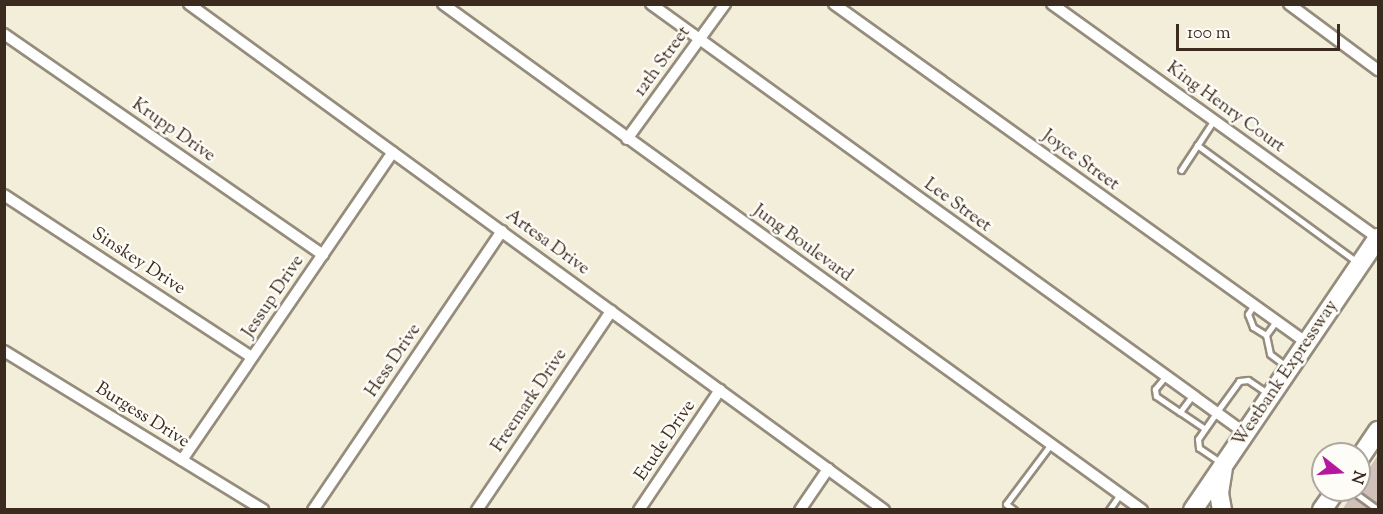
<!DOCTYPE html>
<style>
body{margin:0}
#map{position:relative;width:1383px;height:514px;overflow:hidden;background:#f2eed9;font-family:"Sorts Mill Goudy",serif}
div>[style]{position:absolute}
.industrial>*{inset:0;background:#cfc1ba}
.roads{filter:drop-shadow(2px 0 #968c7c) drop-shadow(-2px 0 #968c7c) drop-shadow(0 2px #968c7c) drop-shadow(0 -2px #968c7c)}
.service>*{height:5px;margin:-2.5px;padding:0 2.5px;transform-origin:2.5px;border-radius:2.5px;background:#fff}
.minor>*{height:10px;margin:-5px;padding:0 5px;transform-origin:5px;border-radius:5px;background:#fff}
.trunk>*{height:18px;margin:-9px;padding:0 9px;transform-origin:9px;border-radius:9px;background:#fff}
span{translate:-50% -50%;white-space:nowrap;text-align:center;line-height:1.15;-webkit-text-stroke:5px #fdfcf7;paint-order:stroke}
.street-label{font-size:18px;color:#3b2a1e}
.frame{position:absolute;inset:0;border:6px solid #3b2a1e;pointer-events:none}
.north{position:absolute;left:1311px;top:442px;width:60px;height:60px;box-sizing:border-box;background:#fdfcf7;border:2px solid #afa8a0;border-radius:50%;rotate:107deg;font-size:16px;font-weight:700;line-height:24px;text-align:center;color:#3b2a1e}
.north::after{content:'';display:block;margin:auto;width:21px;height:27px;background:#b5179e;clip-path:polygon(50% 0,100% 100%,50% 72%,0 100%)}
.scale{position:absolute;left:1176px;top:24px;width:164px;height:27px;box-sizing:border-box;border:3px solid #3b2a1e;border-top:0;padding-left:8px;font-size:18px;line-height:21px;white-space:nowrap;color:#3b2a1e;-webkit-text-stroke:4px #fdfcf7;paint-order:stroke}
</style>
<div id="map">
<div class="industrial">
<div style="clip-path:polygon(1378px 455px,1378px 509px,1342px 510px,1355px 490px,1359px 490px,1359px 484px)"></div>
</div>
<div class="roads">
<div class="service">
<div style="left:1197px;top:145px;width:200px;rotate:36.2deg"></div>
<div style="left:1181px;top:170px;width:60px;rotate:-56.6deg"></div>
<div style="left:1254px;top:305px;width:11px;rotate:124deg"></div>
<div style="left:1248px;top:314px;width:14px;rotate:69deg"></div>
<div style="left:1253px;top:327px;width:15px;rotate:32deg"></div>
<div style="left:1266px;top:335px;width:19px;rotate:78deg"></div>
<div style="left:1270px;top:354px;width:20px;rotate:37deg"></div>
<div style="left:1266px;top:335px;width:17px;rotate:-54deg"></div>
<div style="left:1165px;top:377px;width:16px;rotate:130deg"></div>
<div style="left:1155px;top:389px;width:7px;rotate:82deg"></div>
<div style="left:1156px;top:396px;width:29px;rotate:34deg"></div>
<div style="left:1192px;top:396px;width:20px;rotate:127deg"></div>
<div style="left:1180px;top:412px;width:30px;rotate:34deg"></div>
<div style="left:1220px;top:462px;width:25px;rotate:-146deg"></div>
<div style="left:1199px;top:448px;width:9px;rotate:-96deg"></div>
<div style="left:1198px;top:439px;width:32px;rotate:-55deg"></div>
<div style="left:1216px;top:413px;width:39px;rotate:-54deg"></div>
<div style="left:1239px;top:381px;width:9px;rotate:-6deg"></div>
<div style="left:1248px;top:380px;width:25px;rotate:34deg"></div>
<div style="left:1351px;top:490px;width:31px;rotate:36deg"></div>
<div style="left:1014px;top:510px;width:10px;rotate:-143deg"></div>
<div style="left:1006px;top:504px;width:75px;rotate:-53.1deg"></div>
<div style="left:1109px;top:510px;width:19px;rotate:-55deg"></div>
</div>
<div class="minor">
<div style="left:189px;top:4px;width:860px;rotate:36.06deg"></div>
<div style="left:443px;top:4px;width:863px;rotate:35.9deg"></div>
<div style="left:651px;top:4px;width:733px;rotate:35.84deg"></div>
<div style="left:834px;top:4px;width:582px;rotate:35.63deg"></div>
<div style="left:1052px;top:4px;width:401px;rotate:35.7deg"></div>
<div style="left:1289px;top:4px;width:111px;rotate:36.6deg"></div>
<div style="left:4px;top:34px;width:388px;rotate:34.7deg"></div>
<div style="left:627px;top:139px;width:167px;rotate:-54deg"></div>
<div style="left:4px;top:195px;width:296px;rotate:33.2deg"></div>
<div style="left:4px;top:351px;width:304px;rotate:31.5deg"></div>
<div style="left:182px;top:460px;width:373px;rotate:-55.6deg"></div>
<div style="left:313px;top:510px;width:337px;rotate:-55.9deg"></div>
<div style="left:477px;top:510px;width:240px;rotate:-56deg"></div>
<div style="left:639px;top:510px;width:145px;rotate:-56deg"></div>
<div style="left:800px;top:510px;width:50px;rotate:-55.7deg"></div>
</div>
<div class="trunk">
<div style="left:1359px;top:459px;width:34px;rotate:-56deg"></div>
<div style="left:1193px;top:510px;width:329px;rotate:-55.8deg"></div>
<div style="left:1222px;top:510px;width:17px;rotate:-100deg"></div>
<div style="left:1219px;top:493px;width:24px;rotate:-81deg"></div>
<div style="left:1322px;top:510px;width:24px;rotate:-55deg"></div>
</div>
</div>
<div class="street-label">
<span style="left:663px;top:62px;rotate:-54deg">12th Street</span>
<span style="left:1225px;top:108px;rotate:36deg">King Henry Court</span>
<span style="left:173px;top:131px;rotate:35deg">Krupp Drive</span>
<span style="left:1080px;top:161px;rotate:36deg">Joyce Street</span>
<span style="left:957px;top:206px;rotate:36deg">Lee Street</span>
<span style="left:547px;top:243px;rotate:36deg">Artesa Drive</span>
<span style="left:802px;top:244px;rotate:36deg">Jung Boulevard</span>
<span style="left:138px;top:262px;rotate:33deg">Sinskey Drive</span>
<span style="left:274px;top:297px;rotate:-56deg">Jessup Drive</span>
<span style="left:394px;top:361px;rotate:-56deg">Hess Drive</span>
<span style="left:1286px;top:374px;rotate:-56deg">Westbank Expressway</span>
<span style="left:530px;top:401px;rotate:-56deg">Freemark Drive</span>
<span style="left:142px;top:416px;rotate:32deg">Burgess Drive</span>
<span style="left:666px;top:441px;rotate:-56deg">Etude Drive</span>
</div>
<div class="frame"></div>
<div class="north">N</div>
<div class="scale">100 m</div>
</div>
